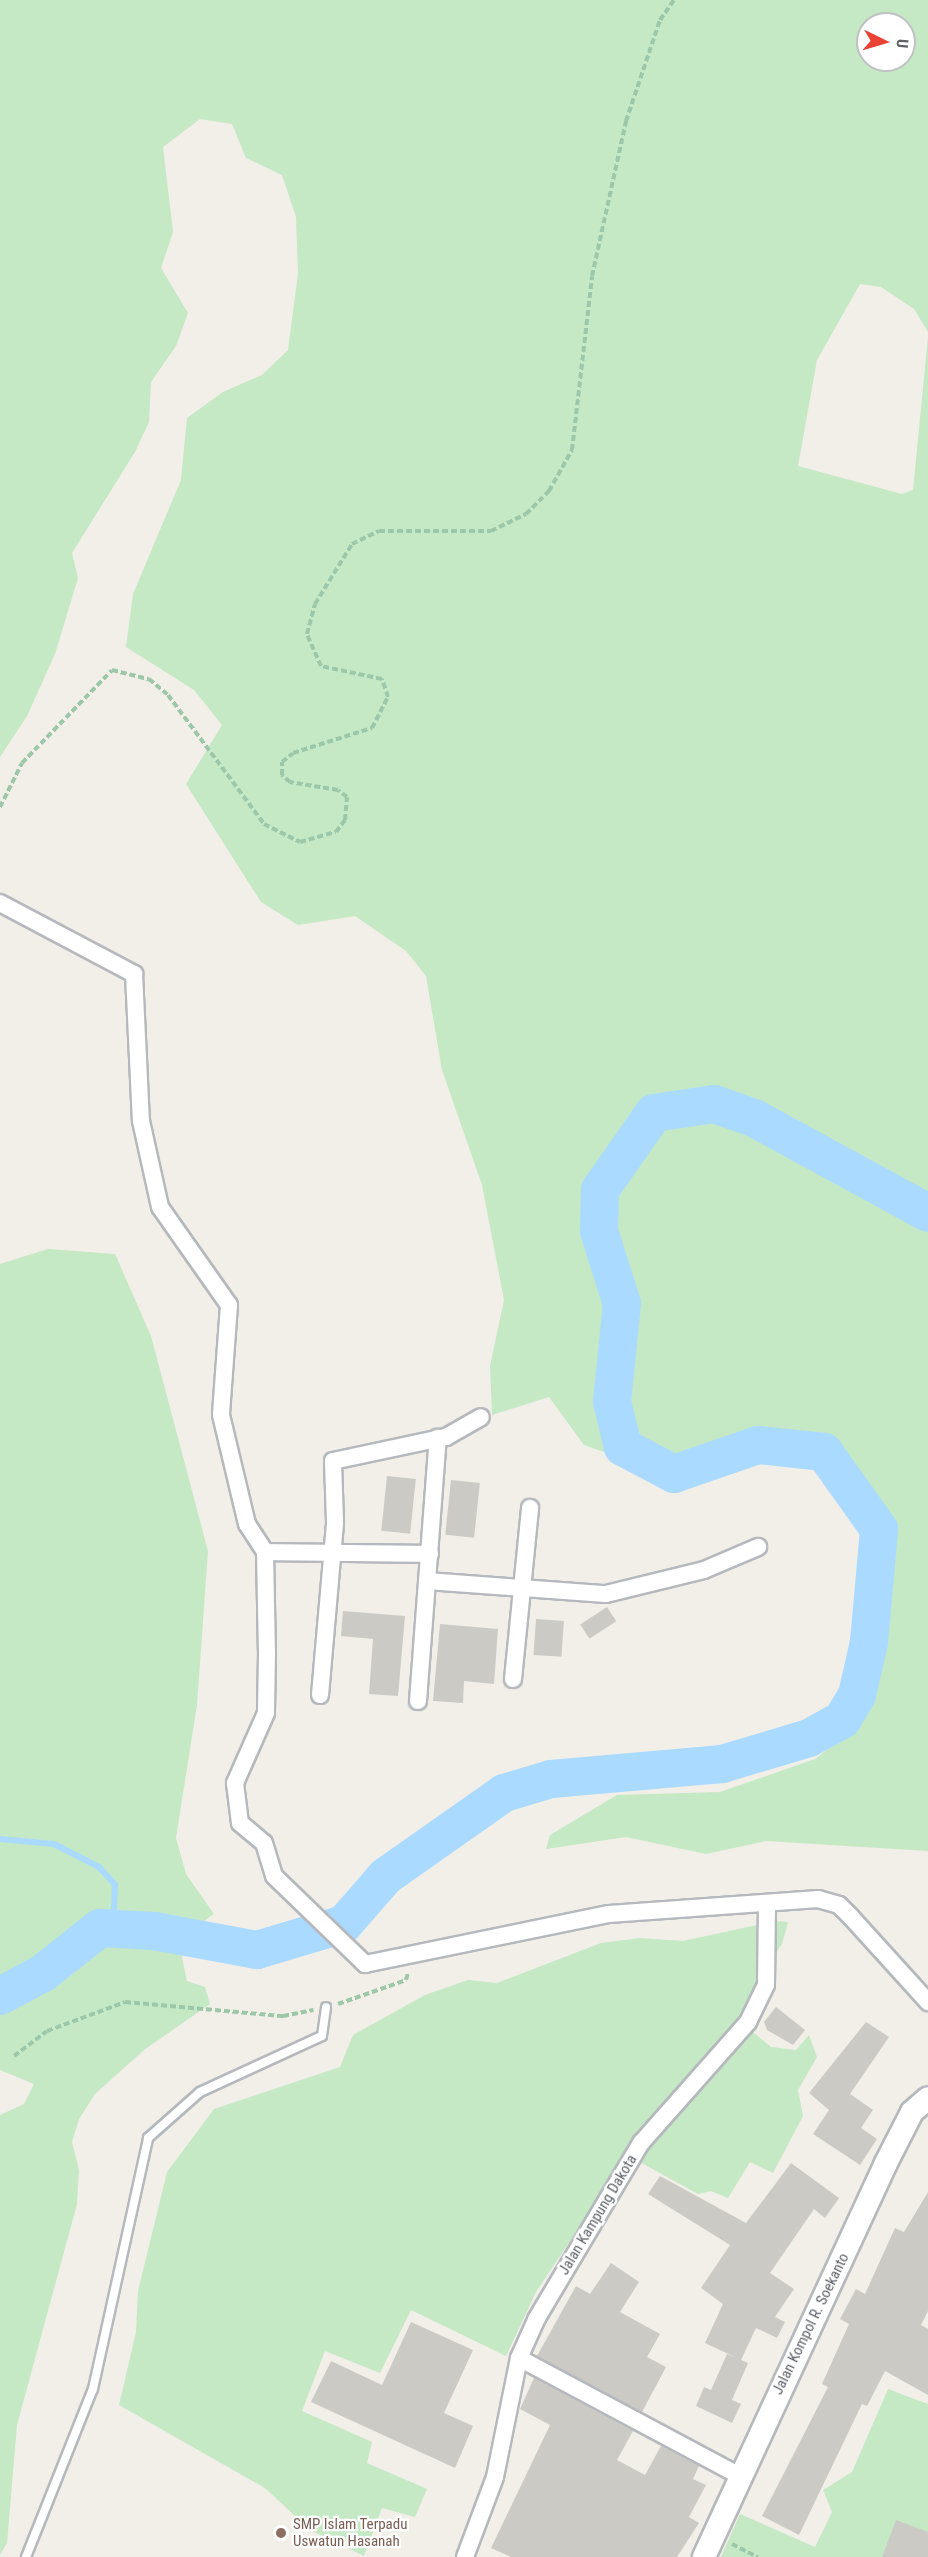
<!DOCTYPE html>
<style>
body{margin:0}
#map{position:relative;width:928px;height:2557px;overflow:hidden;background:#f1efe8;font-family:"Roboto Condensed",sans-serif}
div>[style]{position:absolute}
.green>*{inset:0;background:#c5e8c5}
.stream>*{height:6px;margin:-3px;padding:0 3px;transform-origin:3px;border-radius:3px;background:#aadaff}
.river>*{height:38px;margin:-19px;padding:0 19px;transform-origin:19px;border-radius:19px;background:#aadaff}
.building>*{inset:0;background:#cccac5;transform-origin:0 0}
.path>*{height:4px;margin-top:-2px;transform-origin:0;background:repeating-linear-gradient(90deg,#9cc7a9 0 6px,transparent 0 9px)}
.roads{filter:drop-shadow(2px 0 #b5b8bc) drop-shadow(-2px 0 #b5b8bc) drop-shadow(0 2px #b5b8bc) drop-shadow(0 -2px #b5b8bc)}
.lane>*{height:8px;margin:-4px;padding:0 4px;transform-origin:4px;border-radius:4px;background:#fff}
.street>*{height:16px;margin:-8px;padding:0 8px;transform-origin:8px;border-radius:8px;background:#fff}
.secondary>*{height:22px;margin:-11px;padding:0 11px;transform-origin:11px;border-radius:11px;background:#fff}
.dots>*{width:16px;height:16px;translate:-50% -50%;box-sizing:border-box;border:3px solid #fff;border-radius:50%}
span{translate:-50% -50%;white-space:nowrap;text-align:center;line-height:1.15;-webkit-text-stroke:4.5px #fff;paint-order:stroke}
.street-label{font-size:15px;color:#5f6368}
.education-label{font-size:15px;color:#785e54}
.left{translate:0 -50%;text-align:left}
.north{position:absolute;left:856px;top:12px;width:60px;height:60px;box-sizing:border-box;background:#fff;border:2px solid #bfc1c3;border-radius:50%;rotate:95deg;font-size:16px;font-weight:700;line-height:24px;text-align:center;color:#5f6368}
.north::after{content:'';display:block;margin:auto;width:21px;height:27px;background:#ea4335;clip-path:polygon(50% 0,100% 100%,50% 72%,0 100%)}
</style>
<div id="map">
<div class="green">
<div style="clip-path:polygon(evenodd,0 0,928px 0,928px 332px,914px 309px,881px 287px,860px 284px,817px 360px,798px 466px,902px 494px,913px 490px,928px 337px,928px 1851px,766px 1841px,706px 1854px,626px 1837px,546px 1849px,550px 1835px,617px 1795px,720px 1792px,815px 1759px,860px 1724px,889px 1628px,892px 1545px,874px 1494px,839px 1448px,793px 1434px,748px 1436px,670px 1460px,637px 1442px,604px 1452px,584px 1445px,549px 1397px,492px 1415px,490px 1366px,504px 1300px,482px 1185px,442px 1070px,426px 976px,406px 951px,355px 916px,298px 925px,261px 902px,186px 784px,222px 725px,194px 690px,126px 647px,133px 594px,181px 480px,187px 418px,223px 392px,262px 375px,288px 350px,298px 274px,296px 217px,282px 175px,246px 158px,232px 124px,200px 119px,163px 147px,173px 232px,161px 268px,188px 313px,176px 346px,151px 382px,149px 422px,135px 452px,72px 553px,78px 578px,55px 654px,27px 716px,0 757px,0 0,868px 24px,904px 24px,904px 60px,868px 60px,868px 24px)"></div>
<div style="clip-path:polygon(48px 1249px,115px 1254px,151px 1336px,208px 1551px,197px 1705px,176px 1838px,186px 1874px,214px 1914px,197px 1926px,174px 1920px,187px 1981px,205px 1987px,210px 2004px,144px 2050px,95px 2094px,79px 2119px,72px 2142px,79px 2170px,77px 2204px,17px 2425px,7px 2543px,0 2555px,0 2115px,24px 2104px,34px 2084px,0 2070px,0 1264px)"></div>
<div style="clip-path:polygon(775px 1921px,788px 1922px,782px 1944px,760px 1977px,749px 2012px,753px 2032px,771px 2047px,796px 2050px,809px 2035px,817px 2057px,798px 2090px,803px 2116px,773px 2173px,750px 2162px,728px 2198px,711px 2191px,698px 2194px,627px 2155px,536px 2292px,506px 2356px,411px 2310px,380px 2373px,325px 2351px,302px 2411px,372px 2442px,367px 2463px,427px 2489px,415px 2517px,382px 2508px,364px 2556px,310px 2530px,265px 2488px,119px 2405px,136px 2332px,138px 2291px,167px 2172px,214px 2109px,340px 2067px,353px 2035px,425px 1995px,468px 1980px,497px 1983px,601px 1943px,640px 1938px,683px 1941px)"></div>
<div style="clip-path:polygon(888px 2389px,928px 2404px,928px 2557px,721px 2557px,740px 2514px,815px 2547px,832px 2512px,823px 2490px,852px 2472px)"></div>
</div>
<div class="stream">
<div style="left:0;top:1839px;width:54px;rotate:5.3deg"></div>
<div style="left:54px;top:1844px;width:51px;rotate:27.1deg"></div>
<div style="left:99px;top:1867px;width:24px;rotate:48deg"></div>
<div style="left:115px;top:1885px;width:44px;rotate:92.6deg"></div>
</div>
<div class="river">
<div style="left:0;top:1996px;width:49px;rotate:-28.1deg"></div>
<div style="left:43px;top:1973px;width:73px;rotate:-38.3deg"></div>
<div style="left:100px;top:1928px;width:54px;rotate:3.2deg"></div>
<div style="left:154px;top:1931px;width:105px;rotate:10.5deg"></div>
<div style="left:257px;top:1950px;width:91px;rotate:-16.6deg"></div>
<div style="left:344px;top:1924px;width:64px;rotate:-48.8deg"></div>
<div style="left:386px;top:1876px;width:144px;rotate:-35.1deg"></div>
<div style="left:504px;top:1793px;width:49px;rotate:-16.6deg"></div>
<div style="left:551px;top:1779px;width:172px;rotate:-5deg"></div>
<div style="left:722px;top:1764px;width:91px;rotate:-16.6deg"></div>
<div style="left:809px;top:1738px;width:38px;rotate:-29deg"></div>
<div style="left:842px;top:1720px;width:29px;rotate:-59deg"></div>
<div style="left:857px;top:1695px;width:54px;rotate:-77.2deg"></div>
<div style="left:869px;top:1642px;width:113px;rotate:-84.9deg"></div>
<div style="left:879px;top:1529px;width:95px;rotate:-125.5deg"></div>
<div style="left:824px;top:1452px;width:66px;rotate:-173.9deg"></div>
<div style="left:758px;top:1445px;width:89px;rotate:161deg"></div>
<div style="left:674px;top:1474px;width:58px;rotate:-152.1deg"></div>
<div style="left:623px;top:1447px;width:46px;rotate:-103.7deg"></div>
<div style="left:612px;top:1402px;width:99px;rotate:-84.2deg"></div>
<div style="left:622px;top:1304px;width:77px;rotate:-107.5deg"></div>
<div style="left:599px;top:1231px;width:41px;rotate:-88.6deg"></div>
<div style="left:600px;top:1190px;width:94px;rotate:-55deg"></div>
<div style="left:654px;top:1113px;width:61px;rotate:-8.5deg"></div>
<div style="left:714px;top:1104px;width:42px;rotate:19.3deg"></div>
<div style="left:754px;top:1118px;width:198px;rotate:28.6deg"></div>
</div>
<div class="building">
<div style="left:387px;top:1476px;width:29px;height:55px;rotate:6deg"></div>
<div style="left:451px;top:1480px;width:29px;height:55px;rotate:6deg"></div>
<div style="left:607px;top:1607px;width:17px;height:32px;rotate:57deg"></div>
<div style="clip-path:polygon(343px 1611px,405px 1616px,398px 1696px,369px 1694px,373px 1639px,341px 1636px)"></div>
<div style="left:536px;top:1619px;width:28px;height:36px;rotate:4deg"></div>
<div style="clip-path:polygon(440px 1624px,498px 1629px,494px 1684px,464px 1681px,463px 1703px,433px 1701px)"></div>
<div style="clip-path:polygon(776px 2007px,805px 2030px,793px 2045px,767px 2030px,764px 2022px)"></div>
<div style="clip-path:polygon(866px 2022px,889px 2037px,850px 2094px,873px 2110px,861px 2128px,877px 2139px,860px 2165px,813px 2134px,829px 2110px,809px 2093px)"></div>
<div style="clip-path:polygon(791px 2163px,839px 2198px,825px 2218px,814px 2209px,770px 2273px,794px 2289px,775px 2317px,785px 2322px,777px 2338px,756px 2328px,741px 2360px,748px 2363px,732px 2400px,741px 2404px,732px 2423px,696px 2406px,704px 2387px,711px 2390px,727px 2354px,737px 2358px,705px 2343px,723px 2304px,701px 2288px,730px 2245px,648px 2194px,660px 2176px,746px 2223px)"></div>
<div style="clip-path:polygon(928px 2192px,928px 2311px,921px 2325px,928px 2329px,928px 2395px,885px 2371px,867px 2406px,862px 2404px,799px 2535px,762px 2516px,828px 2387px,822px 2384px,849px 2324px,840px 2319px,856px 2289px,865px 2294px,895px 2228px,904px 2232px)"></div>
<div style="clip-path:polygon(611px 2263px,639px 2282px,620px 2312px,660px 2334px,647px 2357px,666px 2367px,642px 2412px,537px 2356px,576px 2286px,590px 2294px)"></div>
<div style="clip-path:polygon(411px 2322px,473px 2350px,444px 2413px,473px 2426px,455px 2468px,311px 2402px,331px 2361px,382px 2385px)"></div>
<div style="clip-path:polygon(534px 2378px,633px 2431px,617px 2460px,645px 2475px,661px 2446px,699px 2466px,693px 2479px,706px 2485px,689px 2517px,699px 2523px,677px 2557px,511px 2557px,491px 2548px,550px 2425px,520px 2409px)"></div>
<div style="clip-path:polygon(896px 2520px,928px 2532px,928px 2557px,882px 2557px)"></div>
</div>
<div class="path">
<div style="left:0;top:807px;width:49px;rotate:-63.4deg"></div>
<div style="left:22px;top:763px;width:129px;rotate:-45.9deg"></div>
<div style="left:112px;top:670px;width:38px;rotate:14deg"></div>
<div style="left:149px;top:679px;width:25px;rotate:40deg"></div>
<div style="left:168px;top:695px;width:161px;rotate:53.3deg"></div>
<div style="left:264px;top:824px;width:40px;rotate:26.6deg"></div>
<div style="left:300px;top:842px;width:37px;rotate:-16deg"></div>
<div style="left:336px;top:832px;width:15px;rotate:-53deg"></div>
<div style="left:345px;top:820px;width:23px;rotate:-85deg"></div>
<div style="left:347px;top:797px;width:11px;rotate:-142deg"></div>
<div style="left:338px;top:790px;width:49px;rotate:-170.5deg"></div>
<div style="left:290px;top:782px;width:11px;rotate:-139deg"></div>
<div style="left:282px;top:775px;width:13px;rotate:-90deg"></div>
<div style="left:282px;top:762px;width:14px;rotate:-39deg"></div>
<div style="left:293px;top:753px;width:83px;rotate:-17.6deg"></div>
<div style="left:372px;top:728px;width:35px;rotate:-63deg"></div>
<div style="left:388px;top:697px;width:19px;rotate:-108deg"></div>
<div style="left:382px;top:679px;width:62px;rotate:-168deg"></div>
<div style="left:321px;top:666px;width:35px;rotate:-114deg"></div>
<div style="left:307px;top:634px;width:31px;rotate:-75deg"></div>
<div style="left:315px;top:604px;width:70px;rotate:-58.3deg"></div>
<div style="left:352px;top:544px;width:30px;rotate:-26deg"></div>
<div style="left:379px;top:531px;width:112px"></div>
<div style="left:491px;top:531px;width:39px;rotate:-26deg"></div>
<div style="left:526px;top:514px;width:33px;rotate:-45deg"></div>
<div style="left:549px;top:491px;width:47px;rotate:-60.7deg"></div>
<div style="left:572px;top:450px;width:175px;rotate:-83.4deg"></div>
<div style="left:592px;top:276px;width:159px;rotate:-77.6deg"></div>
<div style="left:626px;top:121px;width:107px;rotate:-71.4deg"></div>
<div style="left:660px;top:20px;width:24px;rotate:-55deg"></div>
<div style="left:338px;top:2004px;width:72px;rotate:-19.4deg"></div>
<div style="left:406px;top:1980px;width:7px;rotate:-74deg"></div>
<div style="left:14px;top:2056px;width:41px;rotate:-37.1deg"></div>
<div style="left:47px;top:2031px;width:83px;rotate:-20.4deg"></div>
<div style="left:125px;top:2002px;width:159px;rotate:5.1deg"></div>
<div style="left:283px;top:2016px;width:31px;rotate:-11deg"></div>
<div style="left:732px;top:2544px;width:29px;rotate:27deg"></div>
</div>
<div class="roads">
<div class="lane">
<div style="left:26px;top:2557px;width:181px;rotate:-68.3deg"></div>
<div style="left:93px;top:2389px;width:257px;rotate:-77.6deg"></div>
<div style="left:148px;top:2138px;width:69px;rotate:-41.5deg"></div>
<div style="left:200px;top:2092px;width:134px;rotate:-24.7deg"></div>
<div style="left:322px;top:2036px;width:29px;rotate:-82deg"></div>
</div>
<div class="street">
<div style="left:0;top:903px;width:152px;rotate:27.9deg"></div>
<div style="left:134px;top:974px;width:147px;rotate:87.3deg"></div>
<div style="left:141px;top:1121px;width:88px;rotate:77.5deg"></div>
<div style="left:160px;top:1207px;width:120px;rotate:54.9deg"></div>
<div style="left:229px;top:1305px;width:110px;rotate:94.2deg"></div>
<div style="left:221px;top:1415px;width:112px;rotate:76.6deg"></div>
<div style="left:247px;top:1524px;width:33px;rotate:57deg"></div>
<div style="left:265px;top:1552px;width:101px;rotate:88.9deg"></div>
<div style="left:267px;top:1653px;width:60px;rotate:91deg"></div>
<div style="left:266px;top:1713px;width:77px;rotate:113.9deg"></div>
<div style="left:235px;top:1783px;width:40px;rotate:82.9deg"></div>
<div style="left:240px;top:1823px;width:31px;rotate:40deg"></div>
<div style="left:264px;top:1843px;width:34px;rotate:73deg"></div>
<div style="left:274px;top:1876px;width:127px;rotate:44deg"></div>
<div style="left:365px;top:1964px;width:249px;rotate:-11.6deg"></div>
<div style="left:609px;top:1914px;width:210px;rotate:-4.1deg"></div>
<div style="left:818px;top:1899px;width:22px;rotate:16deg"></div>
<div style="left:839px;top:1905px;width:17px;rotate:45deg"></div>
<div style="left:851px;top:1917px;width:115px;rotate:47.8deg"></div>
<div style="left:265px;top:1552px;width:165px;rotate:0.7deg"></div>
<div style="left:427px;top:1581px;width:179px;rotate:4.2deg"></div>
<div style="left:606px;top:1594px;width:101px;rotate:-13.8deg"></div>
<div style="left:704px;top:1570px;width:59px;rotate:-23.1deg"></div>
<div style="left:513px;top:1679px;width:172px;rotate:-84.3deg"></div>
<div style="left:320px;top:1695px;width:174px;rotate:-85deg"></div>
<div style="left:335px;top:1522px;width:61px;rotate:-91.9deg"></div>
<div style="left:333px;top:1461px;width:116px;rotate:-12deg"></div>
<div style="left:446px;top:1437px;width:40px;rotate:-29.7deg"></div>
<div style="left:418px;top:1701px;width:264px;rotate:-85.7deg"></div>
<div style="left:519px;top:2358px;width:251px;rotate:28.1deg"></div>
<div style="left:465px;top:2557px;width:85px;rotate:-69.4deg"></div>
<div style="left:495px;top:2477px;width:121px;rotate:-78.6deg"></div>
<div style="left:519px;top:2358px;width:44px;rotate:-65.8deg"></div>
<div style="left:537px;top:2318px;width:204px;rotate:-59.3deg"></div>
<div style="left:641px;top:2143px;width:162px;rotate:-48.5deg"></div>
<div style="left:748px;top:2022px;width:41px;rotate:-64.1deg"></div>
<div style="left:766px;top:1985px;width:82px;rotate:-89.3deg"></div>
</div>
<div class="secondary">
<div style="left:704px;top:2557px;width:432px;rotate:-65.2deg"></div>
<div style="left:885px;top:2165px;width:59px;rotate:-63deg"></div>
<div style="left:912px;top:2112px;width:21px;rotate:-41deg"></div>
</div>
</div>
<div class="dots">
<div style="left:281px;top:2533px;background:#8d6e63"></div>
</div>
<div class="street-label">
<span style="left:598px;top:2215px;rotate:-59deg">Jalan Kampung Dakota</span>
<span style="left:811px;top:2324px;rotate:-64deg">Jalan Kompol R. Soekanto</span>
</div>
<div class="education-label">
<span class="left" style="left:293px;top:2533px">SMP Islam Terpadu<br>Uswatun Hasanah</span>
</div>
<div class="north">U</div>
</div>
